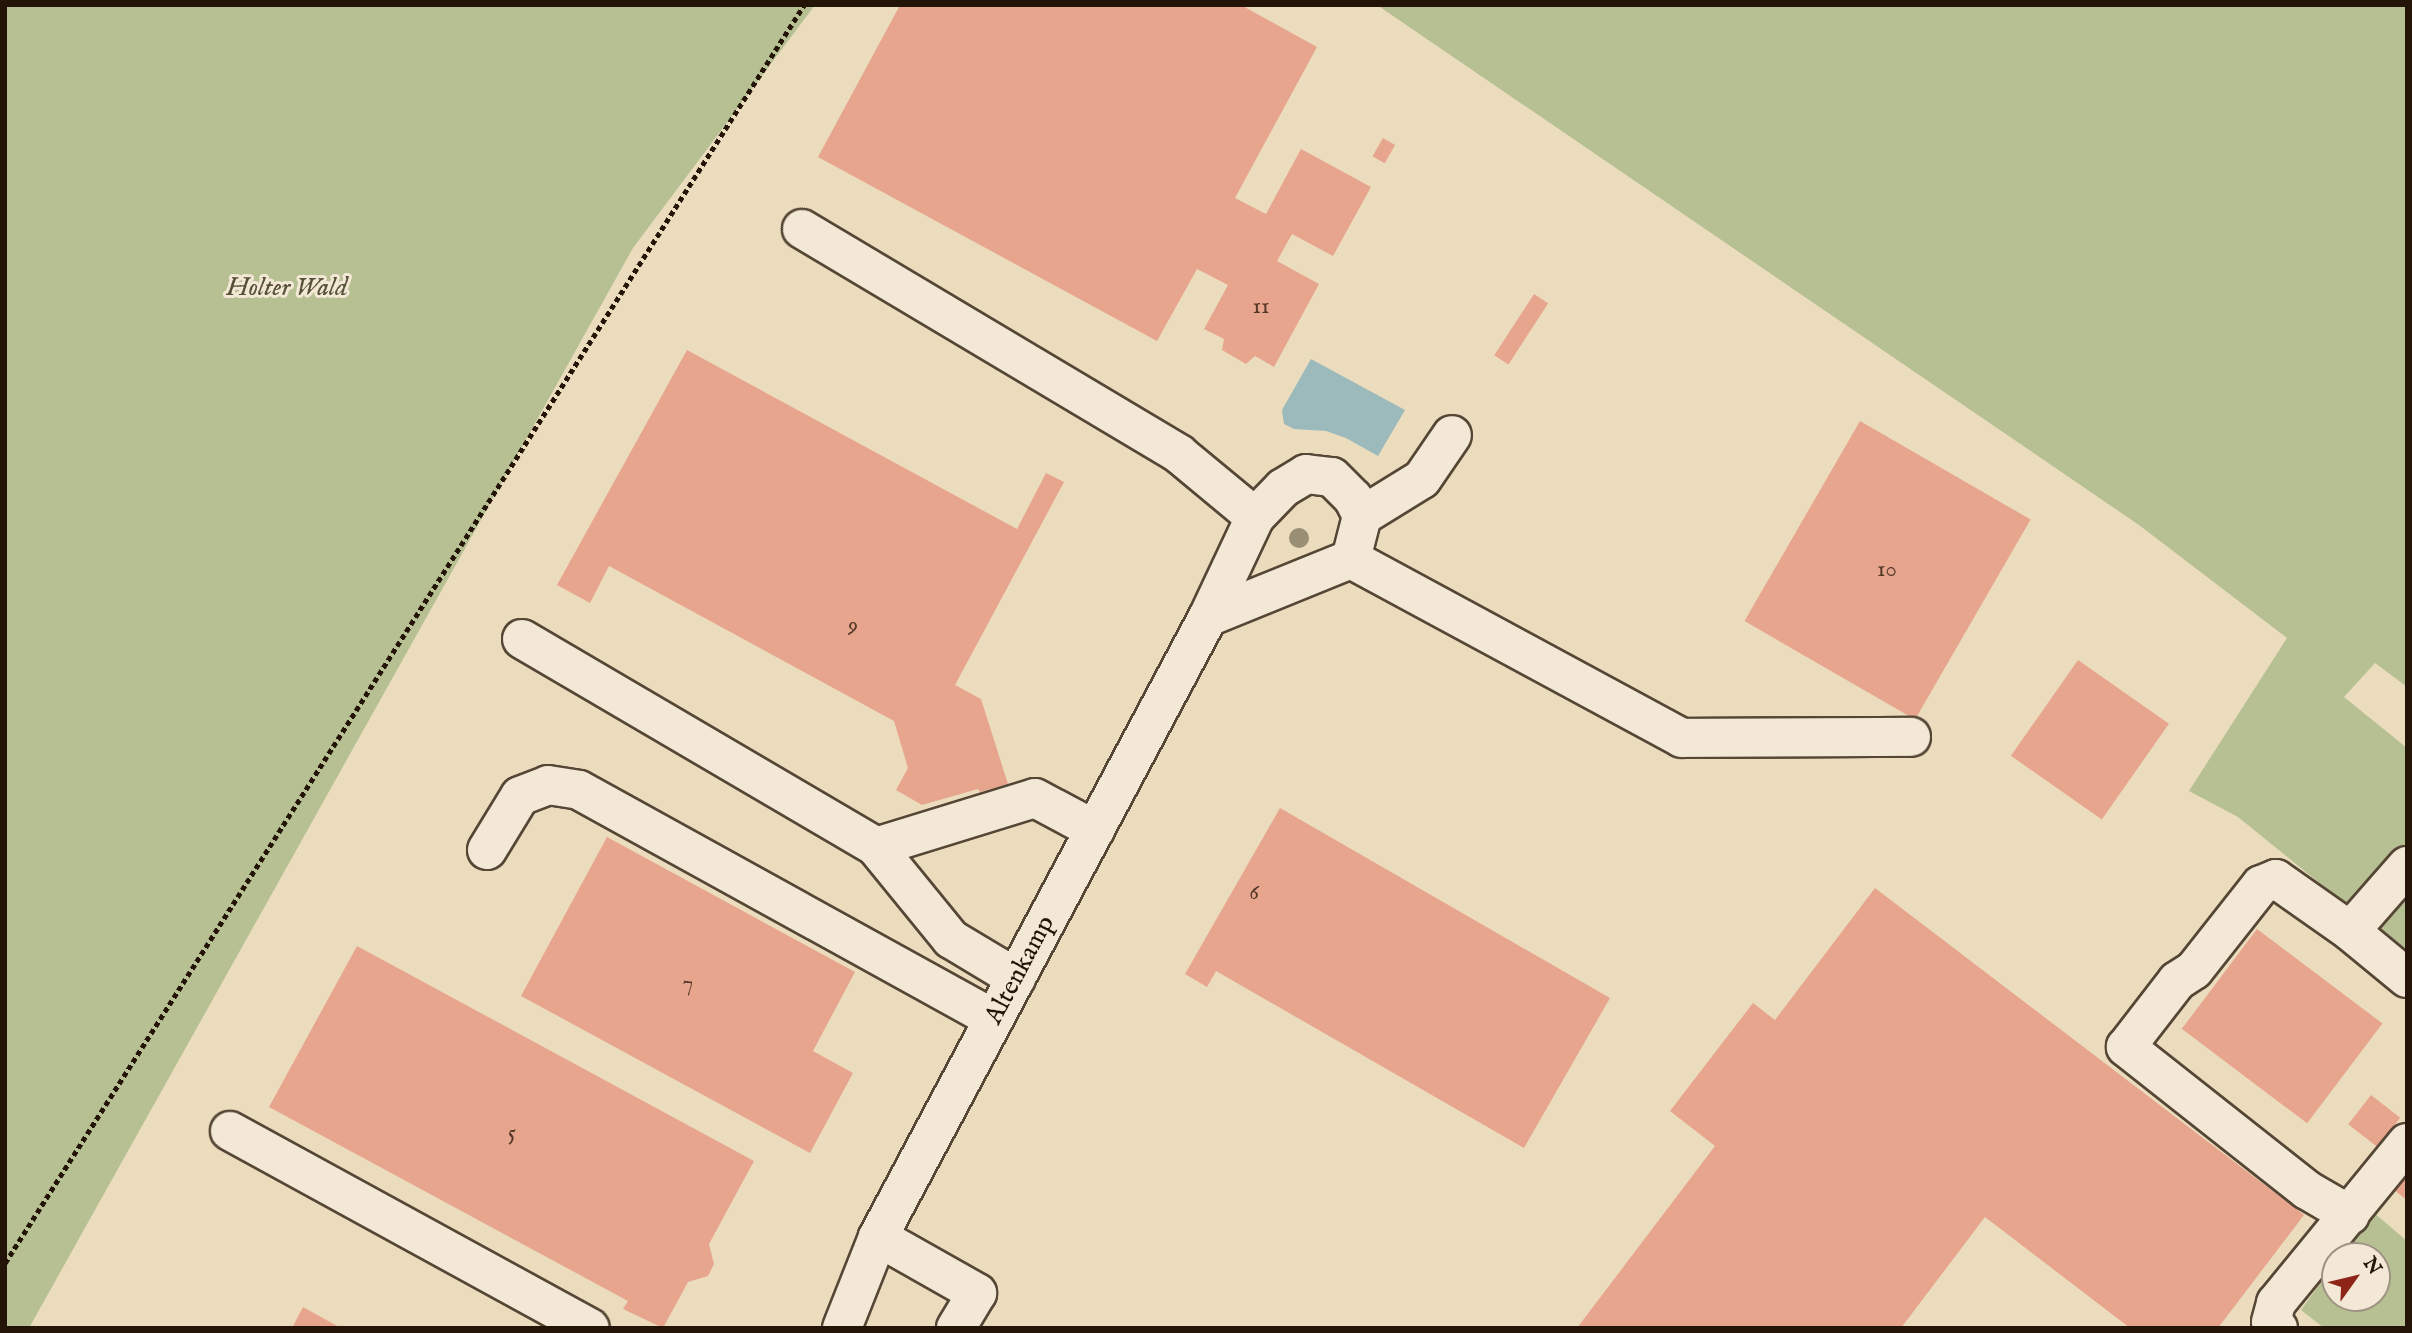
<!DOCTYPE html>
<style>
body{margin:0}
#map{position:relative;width:2412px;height:1333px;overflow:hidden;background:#ebdcbe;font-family:"IM FELL English",serif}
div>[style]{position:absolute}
.green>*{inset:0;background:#b6c092}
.water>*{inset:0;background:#9cb9bb}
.building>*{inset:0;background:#e7a58d;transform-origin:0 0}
.path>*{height:4.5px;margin-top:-2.25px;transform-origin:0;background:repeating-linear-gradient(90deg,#231407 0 5px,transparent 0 8.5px)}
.roads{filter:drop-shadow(2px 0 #554635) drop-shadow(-2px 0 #554635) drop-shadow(0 2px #554635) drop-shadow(0 -2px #554635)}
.minor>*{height:38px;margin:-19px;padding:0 19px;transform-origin:19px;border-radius:19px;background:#f2e8d5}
.trees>*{width:20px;height:20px;margin:-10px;border-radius:50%;background:#998f74}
span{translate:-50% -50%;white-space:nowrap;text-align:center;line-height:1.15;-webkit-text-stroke:6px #f2e8d5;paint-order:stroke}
.number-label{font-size:23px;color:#543828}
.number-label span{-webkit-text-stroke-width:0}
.park-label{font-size:26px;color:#565038;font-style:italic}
.street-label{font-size:26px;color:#231407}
.frame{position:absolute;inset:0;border:7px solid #231407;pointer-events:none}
.north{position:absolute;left:2321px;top:1242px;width:70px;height:70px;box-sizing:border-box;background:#f2e8d5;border:2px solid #9f9383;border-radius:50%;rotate:56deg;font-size:19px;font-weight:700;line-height:28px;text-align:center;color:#231407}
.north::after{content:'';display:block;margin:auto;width:24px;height:32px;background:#8f2418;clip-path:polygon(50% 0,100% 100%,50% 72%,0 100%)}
</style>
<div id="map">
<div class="green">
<div style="clip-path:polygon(5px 5px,815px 5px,633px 248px,29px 1328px,5px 1328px)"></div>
<div style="clip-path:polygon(1377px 5px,2407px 5px,2407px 687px,2375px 663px,2344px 697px,2407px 748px,2407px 954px,2238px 817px,2189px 791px,2287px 638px,2139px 525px)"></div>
<div style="clip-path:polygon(2373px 1212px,2407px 1241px,2407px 1328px,2324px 1328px,2301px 1310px,2335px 1263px,2335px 1298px,2377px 1298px,2377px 1256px,2340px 1256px)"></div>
</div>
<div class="water">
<div style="clip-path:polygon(1311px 359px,1405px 410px,1378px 456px,1346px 438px,1326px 431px,1294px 429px,1284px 424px,1282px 410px)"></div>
</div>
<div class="building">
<div style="clip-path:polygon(900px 5px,1241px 5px,1317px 47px,1235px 198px,1266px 214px,1301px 149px,1371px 187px,1333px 256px,1292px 234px,1277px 261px,1319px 284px,1274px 367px,1255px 356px,1246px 364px,1222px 350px,1224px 339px,1204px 329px,1228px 285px,1197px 269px,1157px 341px,818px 157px)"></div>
<div style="left:1383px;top:138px;width:14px;height:21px;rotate:30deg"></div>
<div style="left:1534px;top:294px;width:17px;height:73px;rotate:33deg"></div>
<div style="clip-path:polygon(687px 350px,1017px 529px,1046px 473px,1064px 482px,955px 685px,981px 699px,1008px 784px,980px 792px,978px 789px,922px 805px,896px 790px,908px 768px,894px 721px,609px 566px,590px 603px,557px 585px)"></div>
<div style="left:1860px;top:421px;width:197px;height:231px;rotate:30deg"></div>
<div style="left:2078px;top:660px;width:111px;height:117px;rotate:35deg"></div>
<div style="clip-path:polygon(1280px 808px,1610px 998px,1524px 1148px,1216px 971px,1207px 987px,1185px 974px)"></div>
<div style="clip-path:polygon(607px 837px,855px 972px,813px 1051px,853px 1073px,810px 1153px,521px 996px)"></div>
<div style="clip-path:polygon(1875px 888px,2304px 1215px,2218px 1328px,2130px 1328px,1985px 1217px,1901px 1328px,1577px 1328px,1715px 1146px,1670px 1111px,1753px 1003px,1775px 1020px)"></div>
<div style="left:2257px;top:929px;width:157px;height:125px;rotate:37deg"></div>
<div style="clip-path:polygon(357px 946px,754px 1161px,709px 1244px,714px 1264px,708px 1276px,688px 1282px,663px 1328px,623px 1309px,628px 1301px,269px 1107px)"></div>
<div style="left:2371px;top:1095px;width:37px;height:37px;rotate:38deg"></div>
<div style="clip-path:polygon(2407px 1166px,2407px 1200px,2390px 1187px)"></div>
<div style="clip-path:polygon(303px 1307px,341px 1328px,292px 1328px)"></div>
</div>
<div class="path">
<div style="left:5px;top:1263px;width:1490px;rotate:-57.58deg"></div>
</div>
<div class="roads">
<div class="minor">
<div style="left:802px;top:229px;width:439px;rotate:30.8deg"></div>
<div style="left:1179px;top:454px;width:99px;rotate:39.7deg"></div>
<div style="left:1362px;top:516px;width:70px;rotate:-31.7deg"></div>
<div style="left:1422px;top:479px;width:53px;rotate:-55.7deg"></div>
<div style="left:1351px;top:559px;width:376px;rotate:28.4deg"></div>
<div style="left:1682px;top:738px;width:229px;rotate:-0.3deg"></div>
<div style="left:522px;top:639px;width:411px;rotate:30.4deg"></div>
<div style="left:876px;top:847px;width:119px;rotate:50.8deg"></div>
<div style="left:951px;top:939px;width:76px;rotate:31deg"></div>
<div style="left:876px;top:847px;width:166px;rotate:-17.1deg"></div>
<div style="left:1035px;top:798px;width:68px;rotate:28.1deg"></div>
<div style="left:487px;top:850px;width:63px;rotate:-58.6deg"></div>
<div style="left:520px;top:796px;width:30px;rotate:-21deg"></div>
<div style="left:548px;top:785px;width:31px;rotate:9deg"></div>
<div style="left:579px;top:790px;width:474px;rotate:28.9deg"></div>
<div style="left:2407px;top:866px;width:86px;rotate:131.2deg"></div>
<div style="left:2350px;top:931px;width:74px;rotate:39.5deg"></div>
<div style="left:230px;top:1131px;width:410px;rotate:28.7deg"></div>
<div style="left:2350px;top:1215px;width:50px;rotate:-149.8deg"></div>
<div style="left:2307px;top:1190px;width:231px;rotate:-141.7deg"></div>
<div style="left:2126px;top:1047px;width:83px;rotate:-52.3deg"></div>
<div style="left:2177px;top:981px;width:20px;rotate:-33deg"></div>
<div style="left:2194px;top:970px;width:108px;rotate:-51.8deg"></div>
<div style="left:2261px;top:885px;width:16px;rotate:-22deg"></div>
<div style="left:2276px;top:879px;width:90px;rotate:35.1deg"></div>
<div style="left:878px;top:1237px;width:114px;rotate:29.5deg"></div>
<div style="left:977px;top:1293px;width:41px;rotate:121deg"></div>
<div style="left:842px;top:1328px;width:98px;rotate:-68.4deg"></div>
<div style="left:878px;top:1237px;width:702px;rotate:-61.98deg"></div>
<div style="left:1208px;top:617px;width:110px;rotate:-64.8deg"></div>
<div style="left:1255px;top:517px;width:40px;rotate:-46deg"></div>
<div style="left:1283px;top:488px;width:27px;rotate:-31deg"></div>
<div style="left:1306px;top:474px;width:26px;rotate:7deg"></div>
<div style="left:1332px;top:477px;width:30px;rotate:45deg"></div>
<div style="left:1353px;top:498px;width:20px;rotate:63deg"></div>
<div style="left:1362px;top:516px;width:44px;rotate:104.3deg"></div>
<div style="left:1351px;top:559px;width:154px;rotate:157.9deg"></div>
<div style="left:2278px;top:1328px;width:9px;rotate:-139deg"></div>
<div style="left:2271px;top:1322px;width:20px;rotate:-75deg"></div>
<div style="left:2276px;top:1303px;width:207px;rotate:-50.7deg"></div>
</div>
</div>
<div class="trees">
<div style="left:1299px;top:538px"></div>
</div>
<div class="number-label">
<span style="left:1261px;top:307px">11</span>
<span style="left:1887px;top:570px">10</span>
<span style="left:853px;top:626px">9</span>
<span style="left:1254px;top:893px">6</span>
<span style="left:688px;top:984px">7</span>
<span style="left:512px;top:1134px">5</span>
</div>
<div class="park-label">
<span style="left:287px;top:288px">Holter Wald</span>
</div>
<div class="street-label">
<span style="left:1020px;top:970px;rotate:-62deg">Altenkamp</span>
</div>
<div class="frame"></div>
<div class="north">N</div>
</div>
